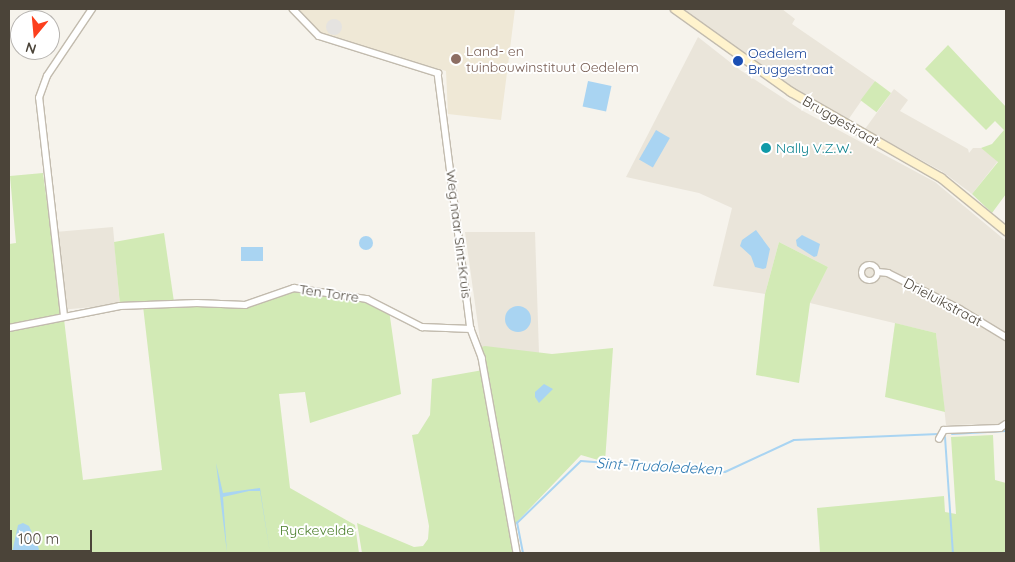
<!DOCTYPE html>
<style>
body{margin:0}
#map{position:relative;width:1015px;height:562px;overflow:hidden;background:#f6f3ec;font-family:Quicksand,sans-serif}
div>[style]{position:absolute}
.residential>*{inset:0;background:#eae5da;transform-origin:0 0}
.education>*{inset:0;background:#efe8d6}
.green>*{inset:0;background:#d2eab5;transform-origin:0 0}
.parking>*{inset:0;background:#e5e3e0}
.round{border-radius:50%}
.water>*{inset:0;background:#a9d4f2;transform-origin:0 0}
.stream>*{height:2px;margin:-1px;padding:0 1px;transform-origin:1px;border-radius:1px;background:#a9d4f2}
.roads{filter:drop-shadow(1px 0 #c2bbae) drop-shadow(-1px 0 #c2bbae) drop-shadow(0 1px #c2bbae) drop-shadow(0 -1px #c2bbae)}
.minor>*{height:5.5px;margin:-2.75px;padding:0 2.75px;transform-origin:2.75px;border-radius:2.75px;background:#fff}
.minor>.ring{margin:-2.75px;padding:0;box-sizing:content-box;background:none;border:5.5px solid #fff;border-radius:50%}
.secondary>*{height:8px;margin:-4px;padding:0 4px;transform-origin:4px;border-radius:4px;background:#fff3cd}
.dots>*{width:14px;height:14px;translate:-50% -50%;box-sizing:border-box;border:2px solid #fff;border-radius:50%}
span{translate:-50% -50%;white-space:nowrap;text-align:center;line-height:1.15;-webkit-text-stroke:4px #fff;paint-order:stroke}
.education-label{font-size:14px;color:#785e54}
.left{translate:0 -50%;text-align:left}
.transit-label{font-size:14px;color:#164399}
.street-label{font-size:14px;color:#4b4439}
.culture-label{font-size:14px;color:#0d838f}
.park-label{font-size:14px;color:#4a7f2a}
.water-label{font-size:15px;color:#2e7ab2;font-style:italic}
.frame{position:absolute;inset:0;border:10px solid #4b4439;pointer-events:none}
.north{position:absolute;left:10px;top:10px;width:50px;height:50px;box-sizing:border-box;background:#fff;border:1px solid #b7b4b0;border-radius:50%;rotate:197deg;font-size:14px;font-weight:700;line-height:20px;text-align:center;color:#4b4439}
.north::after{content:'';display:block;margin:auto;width:18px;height:22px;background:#fc3f1d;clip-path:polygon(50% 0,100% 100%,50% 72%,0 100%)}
.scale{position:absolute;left:10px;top:530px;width:82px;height:22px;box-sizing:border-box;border:2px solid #4b4439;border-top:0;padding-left:6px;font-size:15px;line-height:18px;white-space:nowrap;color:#4b4439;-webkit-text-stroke:4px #fff;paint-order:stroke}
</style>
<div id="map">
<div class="residential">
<div style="clip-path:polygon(682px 9px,782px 9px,795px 19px,792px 24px,875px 81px,848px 120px,793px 88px)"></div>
<div style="clip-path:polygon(698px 37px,740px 70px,803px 111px,935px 182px,1006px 241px,1006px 417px,1003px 424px,946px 425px,936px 333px,810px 303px,828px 267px,779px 242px,765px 294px,713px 286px,732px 208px,699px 193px,626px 177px)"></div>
<div style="clip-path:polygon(894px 89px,908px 100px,900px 111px,968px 149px,969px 153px,973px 148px,981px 148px,998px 161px,972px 194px,943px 172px,865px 129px)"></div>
<div style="left:113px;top:227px;width:78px;height:58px;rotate:85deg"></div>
<div style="clip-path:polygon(465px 232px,535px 232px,539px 353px,481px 347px)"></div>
</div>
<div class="education">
<div style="clip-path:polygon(297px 9px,515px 9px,501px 120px,448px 114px,446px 71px,324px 36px,314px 29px)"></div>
</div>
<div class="green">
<div style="clip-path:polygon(948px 45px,1006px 107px,1006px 194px,992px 213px,972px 194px,998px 162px,981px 148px,992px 144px,1004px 130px,995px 121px,986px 130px,925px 69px)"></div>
<div style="left:875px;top:81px;width:20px;height:24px;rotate:37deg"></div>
<div style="clip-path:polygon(43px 173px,62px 313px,60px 316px,9px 327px,9px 244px,16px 243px,10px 176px)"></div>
<div style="clip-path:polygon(164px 233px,174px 302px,120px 305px,114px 242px)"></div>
<div style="clip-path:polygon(779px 242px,828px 267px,810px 303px,799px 383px,756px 375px,765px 294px)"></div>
<div style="clip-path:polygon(289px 289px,362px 299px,389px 310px,401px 394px,310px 423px,305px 392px,279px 394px,290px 488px,355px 525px,359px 553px,9px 553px,9px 330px,64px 319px,83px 480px,162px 470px,143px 306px,239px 307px)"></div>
<div style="clip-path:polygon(895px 323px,936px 333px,945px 412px,885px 397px)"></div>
<div style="clip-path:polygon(485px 346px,552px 354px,613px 348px,605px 462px,581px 455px,512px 527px,516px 553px,362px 553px,357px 523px,414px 547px,423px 546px,428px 539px,429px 526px,412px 435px,418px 434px,430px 415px,432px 379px,483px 370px,481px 347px)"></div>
<div style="clip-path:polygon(993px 435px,995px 480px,1006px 483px,1006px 553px,820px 553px,817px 508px,944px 496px,945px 512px,956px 514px,951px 437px)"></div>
</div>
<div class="parking">
<div class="round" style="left:326px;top:19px;width:16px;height:16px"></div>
</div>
<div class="water">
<div style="left:588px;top:81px;width:24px;height:26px;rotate:12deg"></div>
<div style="left:656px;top:130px;width:16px;height:34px;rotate:30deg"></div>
<div style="clip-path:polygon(756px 230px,770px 249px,766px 268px,763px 269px,755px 267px,751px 256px,740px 246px,742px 240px)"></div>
<div style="clip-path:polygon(802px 235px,820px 244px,817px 256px,814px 257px,797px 246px,796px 240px)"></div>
<div class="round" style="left:359px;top:236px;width:14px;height:14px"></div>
<div style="left:263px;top:247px;width:14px;height:22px;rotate:90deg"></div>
<div class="round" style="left:505px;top:306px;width:26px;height:26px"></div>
<div style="clip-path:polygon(544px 384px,553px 389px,539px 403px,535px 397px,535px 392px)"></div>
<div style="clip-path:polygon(216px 463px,223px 493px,260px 488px,270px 553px,260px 491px,249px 491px,223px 497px,227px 553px)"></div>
<div style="clip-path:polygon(23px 523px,29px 526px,39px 549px,37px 553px,12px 553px,18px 525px)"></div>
</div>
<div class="stream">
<div style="left:952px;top:434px;width:54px;rotate:-3.2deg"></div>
<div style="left:945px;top:437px;width:116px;rotate:86.1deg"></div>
<div style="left:523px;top:553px;width:31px;rotate:-101deg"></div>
<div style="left:517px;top:523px;width:89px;rotate:-44.1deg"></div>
<div style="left:581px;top:461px;width:144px;rotate:4.4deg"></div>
<div style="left:725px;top:472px;width:76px;rotate:-24.9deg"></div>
<div style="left:794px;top:440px;width:145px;rotate:-2.4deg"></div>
</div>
<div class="roads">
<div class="minor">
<div style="left:293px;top:9px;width:37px;rotate:46deg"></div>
<div style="left:319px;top:36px;width:125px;rotate:17.3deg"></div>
<div style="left:438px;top:73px;width:258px;rotate:82.7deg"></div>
<div style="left:471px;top:329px;width:31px;rotate:69deg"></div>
<div style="left:482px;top:358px;width:198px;rotate:79.8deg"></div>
<div class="ring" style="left:862px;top:265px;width:10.5px;height:10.5px"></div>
<div style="left:878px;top:272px;width:10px;rotate:6deg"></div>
<div style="left:888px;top:273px;width:80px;rotate:26.6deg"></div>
<div style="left:960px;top:309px;width:54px;rotate:31.3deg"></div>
<div style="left:64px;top:316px;width:219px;rotate:-96.5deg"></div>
<div style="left:39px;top:98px;width:23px;rotate:-70deg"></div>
<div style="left:47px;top:76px;width:81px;rotate:-56.1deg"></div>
<div style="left:9px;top:328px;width:113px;rotate:-11.2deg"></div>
<div style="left:120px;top:306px;width:77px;rotate:-2.2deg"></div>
<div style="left:197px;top:303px;width:48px;rotate:2.4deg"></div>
<div style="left:245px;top:305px;width:52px;rotate:-19.1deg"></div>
<div style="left:294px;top:288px;width:74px;rotate:8.6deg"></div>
<div style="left:367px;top:299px;width:62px;rotate:27deg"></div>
<div style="left:422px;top:327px;width:49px;rotate:2.3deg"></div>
<div style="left:939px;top:439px;width:10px;rotate:-61deg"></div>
<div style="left:944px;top:430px;width:56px;rotate:-2deg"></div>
<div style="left:1000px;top:428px;width:7px;rotate:-34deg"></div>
</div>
<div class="secondary">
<div style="left:675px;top:9px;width:143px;rotate:35.6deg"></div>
<div style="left:791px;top:92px;width:173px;rotate:29.8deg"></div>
<div style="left:941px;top:178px;width:84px;rotate:39.2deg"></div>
</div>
</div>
<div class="dots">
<div style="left:456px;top:59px;background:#8d6e63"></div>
<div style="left:738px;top:61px;background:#1a4fb4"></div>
<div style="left:766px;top:148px;background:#0f9aa8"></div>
</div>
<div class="education-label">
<span class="left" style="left:466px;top:59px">Land- en<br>tuinbouwinstituut Oedelem</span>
</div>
<div class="transit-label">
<span class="left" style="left:748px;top:61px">Oedelem<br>Bruggestraat</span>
</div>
<div class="street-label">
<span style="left:841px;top:121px;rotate:30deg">Bruggestraat</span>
<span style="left:459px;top:234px;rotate:83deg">Weg naar Sint-Kruis</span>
<span style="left:329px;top:293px;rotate:8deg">Ten Torre</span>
<span style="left:943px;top:302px;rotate:28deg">Drieluikstraat</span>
</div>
<div class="culture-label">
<span class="left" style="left:776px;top:148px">Nally V.Z.W.</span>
</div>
<div class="park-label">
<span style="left:317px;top:530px">Ryckevelde</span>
</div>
<div class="water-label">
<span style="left:659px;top:466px;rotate:3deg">Sint-Trudoledeken</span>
</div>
<div class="frame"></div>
<div class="north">N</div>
<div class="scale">100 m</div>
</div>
